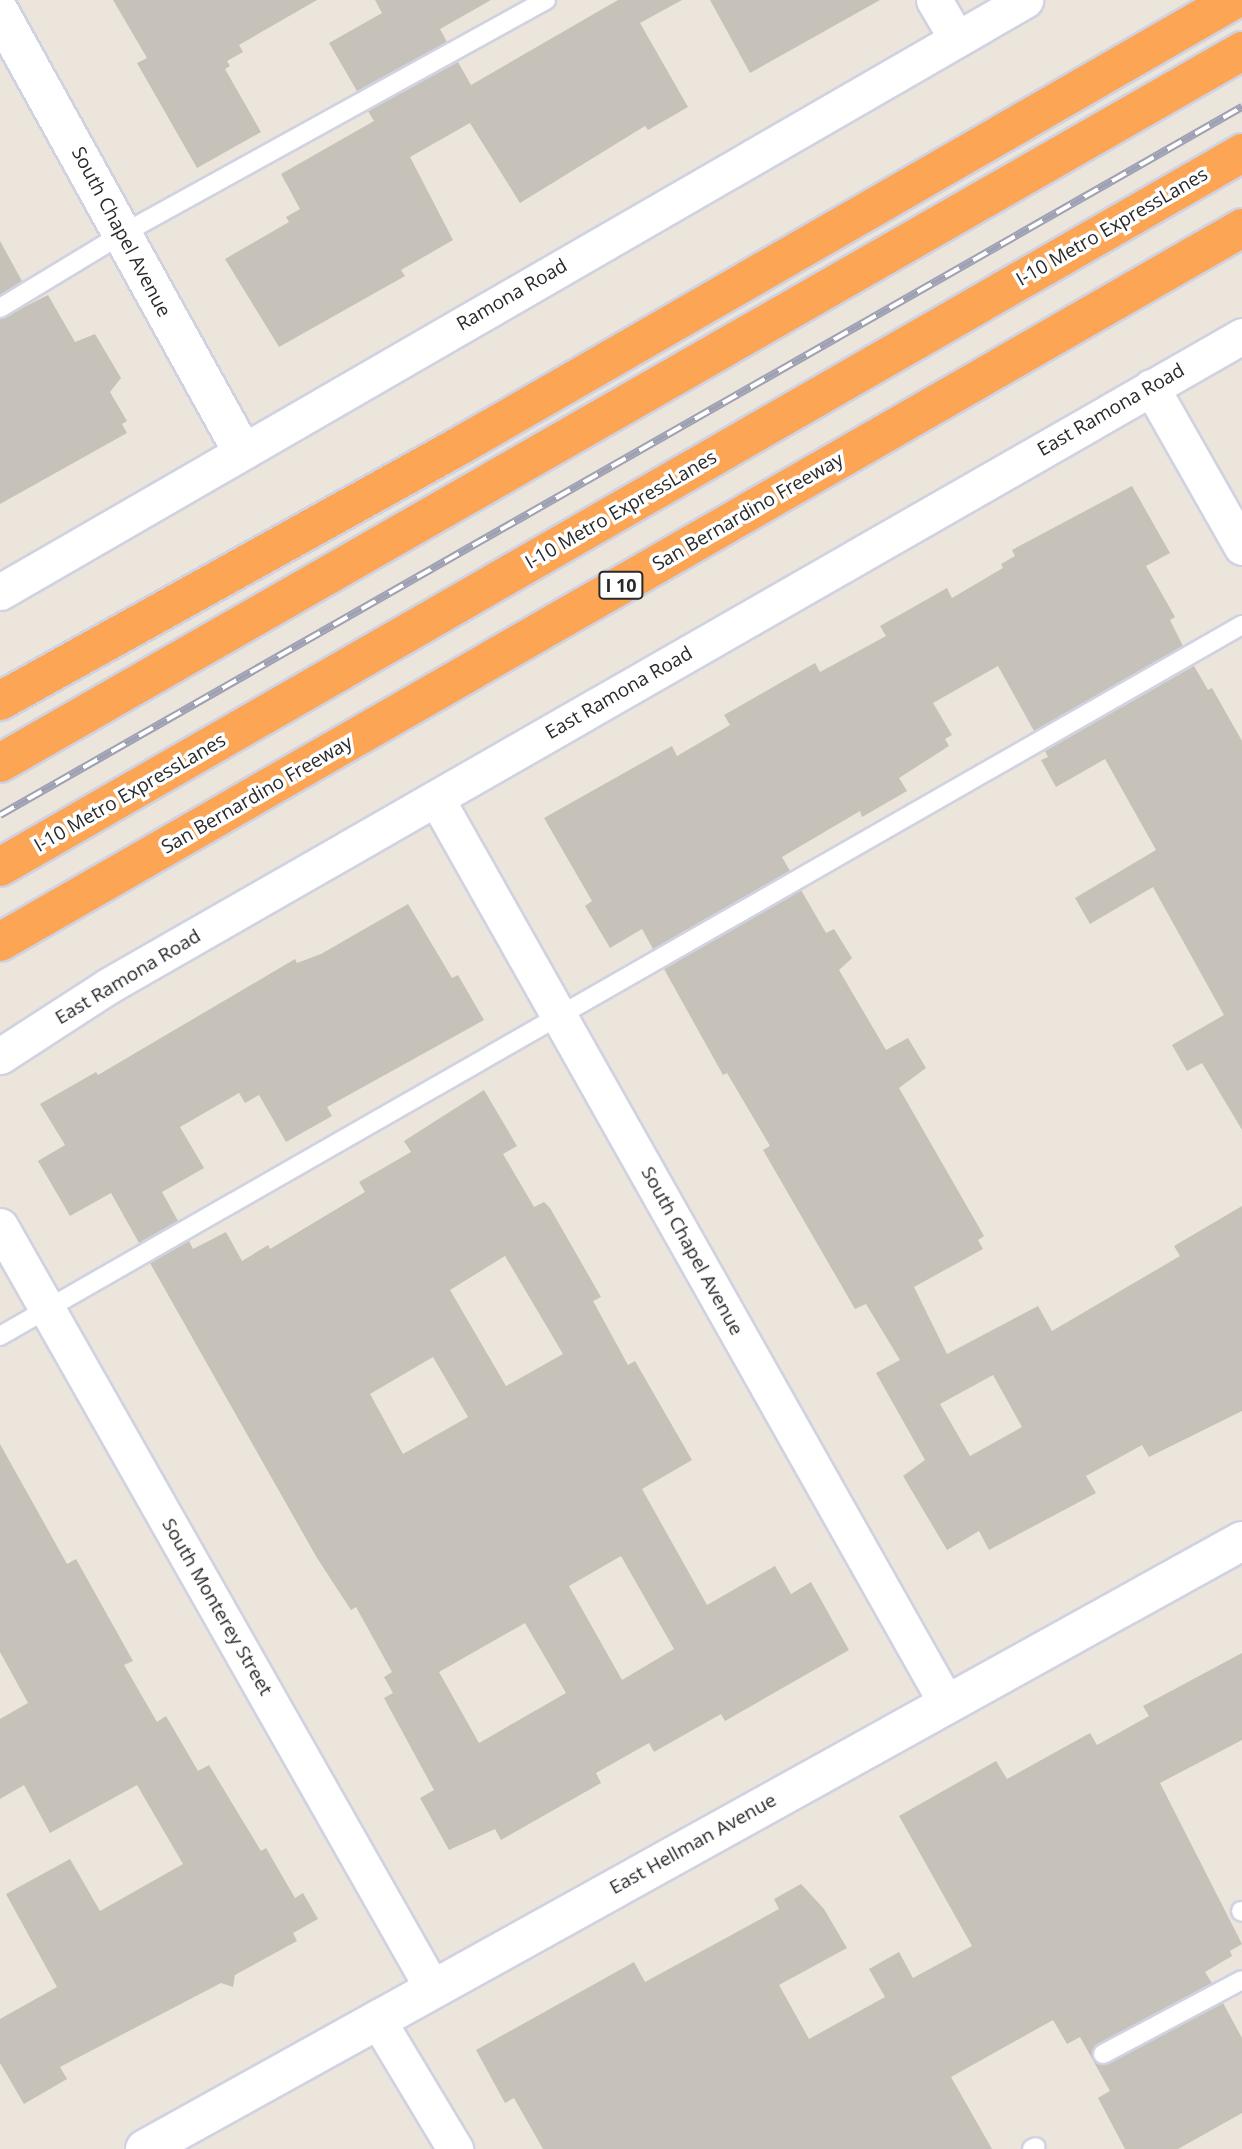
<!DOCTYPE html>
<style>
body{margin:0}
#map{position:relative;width:1242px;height:2149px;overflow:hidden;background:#ebe5db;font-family:"Open Sans",sans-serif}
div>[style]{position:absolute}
.building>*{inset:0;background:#c6c2ba}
.roads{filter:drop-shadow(2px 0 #d0d2e2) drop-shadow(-2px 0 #d0d2e2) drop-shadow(0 2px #d0d2e2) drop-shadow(0 -2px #d0d2e2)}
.service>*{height:18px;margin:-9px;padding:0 9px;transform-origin:9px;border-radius:9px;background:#fff}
.minor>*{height:35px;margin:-17.5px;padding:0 17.5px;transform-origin:17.5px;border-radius:17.5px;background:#fff}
.tertiary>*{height:38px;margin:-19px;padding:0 19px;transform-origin:19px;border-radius:19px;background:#fff}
.motorway>*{height:38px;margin:-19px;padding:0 19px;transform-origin:19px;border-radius:19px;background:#fca555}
.rail>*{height:8px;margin-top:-4px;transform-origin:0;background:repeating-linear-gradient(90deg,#fff 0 16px,#9ea0b3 0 32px);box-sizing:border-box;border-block:2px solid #9ea0b3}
span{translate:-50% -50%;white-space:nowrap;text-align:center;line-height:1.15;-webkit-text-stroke:7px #fff;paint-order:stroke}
.shield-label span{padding:2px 5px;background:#fff;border:2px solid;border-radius:5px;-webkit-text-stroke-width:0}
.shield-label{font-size:18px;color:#292929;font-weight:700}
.street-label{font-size:19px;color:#292929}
</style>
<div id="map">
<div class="building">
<div style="clip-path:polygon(113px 0,317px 0,239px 45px,243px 52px,227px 61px,230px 66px,225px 69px,261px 132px,197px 168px,137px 63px,147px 58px)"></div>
<div style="clip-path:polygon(375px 0,491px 0,440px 29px,447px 42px,357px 91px,329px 43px,382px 13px)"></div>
<div style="clip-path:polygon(618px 0,682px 0,640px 23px,688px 107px,648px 130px,645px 126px,520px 203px,470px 123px,410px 157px,453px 240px,401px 270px,405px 276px,279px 347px,225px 259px,289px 222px,286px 217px,300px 209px,281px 174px,374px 121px,368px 111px,458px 62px,471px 85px)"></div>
<div style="clip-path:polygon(710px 0,880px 0,750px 73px)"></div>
<div style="clip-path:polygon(0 241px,22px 281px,0 295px)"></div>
<div style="clip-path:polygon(48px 295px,75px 342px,95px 334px,121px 378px,110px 392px,127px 421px,122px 424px,127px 433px,0 504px,0 319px)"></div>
<div style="clip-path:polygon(1132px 486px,1170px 553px,1146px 566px,1175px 617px,1170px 620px,1183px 646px,1034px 731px,998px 666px,933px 703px,952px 735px,945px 739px,949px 746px,899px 778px,907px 791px,862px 817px,860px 811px,782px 857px,790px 871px,653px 949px,642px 929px,610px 948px,585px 906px,592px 901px,544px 818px,672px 746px,677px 756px,730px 725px,724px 715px,815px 663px,820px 672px,886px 636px,880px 626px,947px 588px,952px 598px,1003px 568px,1001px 564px,1015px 556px,1012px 550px)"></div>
<div style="clip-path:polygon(1194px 666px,1208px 690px,1212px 688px,1242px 741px,1242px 1130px,1202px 1063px,1187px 1071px,1172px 1045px,1224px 1015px,1153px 887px,1090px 924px,1075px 898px,1156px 850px,1105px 759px,1056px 787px,1041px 760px,1048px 757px,1045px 751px)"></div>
<div style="clip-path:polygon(evenodd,801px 890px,826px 933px,834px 929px,852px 958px,839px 970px,886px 1050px,908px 1038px,926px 1068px,899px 1088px,984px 1236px,978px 1240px,983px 1249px,914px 1287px,947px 1354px,1038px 1306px,1052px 1331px,1180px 1256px,1174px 1246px,1242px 1206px,1242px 1411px,1149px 1457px,1142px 1445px,1086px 1476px,1096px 1493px,989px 1550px,979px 1531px,947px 1550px,903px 1476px,925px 1460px,876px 1373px,900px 1360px,866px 1304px,855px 1309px,763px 1150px,770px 1146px,727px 1073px,723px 1075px,664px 969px,801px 890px,993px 1375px,1022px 1427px,970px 1456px,940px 1404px,993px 1375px)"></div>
<div style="clip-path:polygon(408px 904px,452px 978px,458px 975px,484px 1020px,327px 1107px,332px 1116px,286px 1142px,259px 1095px,245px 1103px,239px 1093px,180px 1127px,204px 1168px,162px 1192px,178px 1221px,139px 1243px,111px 1193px,70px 1216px,38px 1161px,65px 1145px,40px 1104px,96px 1072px,98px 1075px,295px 959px,297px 963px,321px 954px)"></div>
<div style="clip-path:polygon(evenodd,484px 1090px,517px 1146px,503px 1154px,534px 1207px,544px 1202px,550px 1208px,601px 1297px,593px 1301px,628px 1365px,635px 1361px,692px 1460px,642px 1489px,707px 1605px,775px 1566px,791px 1594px,811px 1582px,849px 1650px,725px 1721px,721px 1714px,654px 1752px,649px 1743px,596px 1773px,601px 1783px,501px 1840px,495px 1829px,449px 1850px,420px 1798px,434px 1790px,384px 1698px,393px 1693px,384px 1677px,392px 1672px,356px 1607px,351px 1610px,317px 1558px,150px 1263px,189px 1241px,193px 1249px,226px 1232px,242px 1261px,268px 1245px,270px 1249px,365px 1192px,359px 1182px,411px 1152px,404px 1141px,484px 1090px,505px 1256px,563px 1354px,506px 1386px,450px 1290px,505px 1256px,484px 1090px,433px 1357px,468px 1417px,403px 1454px,370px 1394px,433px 1357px,484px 1090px,621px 1556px,674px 1649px,622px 1680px,569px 1586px,621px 1556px,484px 1090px,525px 1623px,566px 1693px,479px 1743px,439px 1672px,525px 1623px)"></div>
<div style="clip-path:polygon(0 1444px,67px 1564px,76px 1559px,133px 1661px,124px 1665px,157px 1722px,166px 1716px,198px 1771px,209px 1765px,261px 1851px,266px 1848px,295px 1898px,303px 1893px,318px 1919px,293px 1933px,297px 1941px,235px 1975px,233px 1987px,221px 1983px,60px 2067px,67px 2079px,24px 2104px,0 2063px,0 2019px,57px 1987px,6px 1894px,70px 1859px,100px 1911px,183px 1864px,137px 1785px,50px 1833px,24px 1785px,0 1799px,0 1719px,28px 1703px,0 1652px)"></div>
<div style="clip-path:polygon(1242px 1653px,1242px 1740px,1160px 1783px,1242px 1944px,1230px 1951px,1232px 1956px,1205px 1972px,1212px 1983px,1098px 2044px,1092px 2054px,1098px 2064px,1108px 2064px,1223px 2003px,1242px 2038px,1242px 2113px,1178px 2149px,1125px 2149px,1098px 2098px,1110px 2091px,1080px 2037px,1067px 2044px,1053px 2020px,951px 2077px,992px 2149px,543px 2149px,514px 2098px,505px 2103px,476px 2050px,634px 1962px,645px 1982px,779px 1909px,774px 1899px,801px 1884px,824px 1909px,847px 1948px,779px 1985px,809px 2039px,885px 1997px,869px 1969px,899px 1952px,913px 1978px,972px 1946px,899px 1816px,996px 1761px,1007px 1779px,1090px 1733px,1097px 1745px,1149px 1716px,1143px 1706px)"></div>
</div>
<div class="roads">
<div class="service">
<div style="left:0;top:308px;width:145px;rotate:-31.2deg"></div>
<div style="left:124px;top:233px;width:482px;rotate:-28.9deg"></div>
<div style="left:0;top:1336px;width:1431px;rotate:-29.79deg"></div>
<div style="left:1241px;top:1911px;width:1px;rotate:45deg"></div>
<div style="left:1103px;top:2054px;width:157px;rotate:-28deg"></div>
<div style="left:1032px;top:2149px;width:4px;rotate:-27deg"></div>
</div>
<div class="minor">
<div style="left:934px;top:0;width:45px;rotate:59.5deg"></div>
<div style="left:1151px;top:387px;width:184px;rotate:60.4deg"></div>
<div style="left:0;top:592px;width:1184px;rotate:-30.01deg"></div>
<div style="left:436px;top:798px;width:1040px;rotate:60.58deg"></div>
<div style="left:0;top:1056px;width:129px;rotate:-32.9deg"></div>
<div style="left:108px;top:986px;width:1307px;rotate:-29.82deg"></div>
<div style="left:0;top:1226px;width:877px;rotate:60.43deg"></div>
<div style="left:377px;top:2019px;width:152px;rotate:59deg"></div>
</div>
<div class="tertiary">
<div style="left:0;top:13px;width:500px;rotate:61.08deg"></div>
<div style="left:145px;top:2149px;width:1254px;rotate:-29deg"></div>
</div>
<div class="motorway">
<div style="left:0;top:701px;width:530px;rotate:-29.03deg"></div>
<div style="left:463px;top:444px;width:890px;rotate:-29.94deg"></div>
<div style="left:0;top:763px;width:1432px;rotate:-29.82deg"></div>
<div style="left:0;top:867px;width:1433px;rotate:-29.89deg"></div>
<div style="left:0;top:942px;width:1433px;rotate:-29.89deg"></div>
</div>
</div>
<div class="rail">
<div style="left:0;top:815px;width:1430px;rotate:-29.69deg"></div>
</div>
<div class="shield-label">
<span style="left:621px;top:585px">I 10</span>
</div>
<div class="street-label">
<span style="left:1112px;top:227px;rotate:-30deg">I-10 Metro ExpressLanes</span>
<span style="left:121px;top:232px;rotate:62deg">South Chapel Avenue</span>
<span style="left:512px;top:295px;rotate:-30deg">Ramona Road</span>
<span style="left:1111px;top:410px;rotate:-30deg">East Ramona Road</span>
<span style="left:621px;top:510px;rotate:-30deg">I-10 Metro ExpressLanes</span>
<span style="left:748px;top:512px;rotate:-30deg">San Bernardino Freeway</span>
<span style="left:619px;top:693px;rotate:-30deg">East Ramona Road</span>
<span style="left:130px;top:793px;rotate:-30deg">I-10 Metro ExpressLanes</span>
<span style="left:257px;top:795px;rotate:-30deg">San Bernardino Freeway</span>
<span style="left:128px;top:977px;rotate:-31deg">East Ramona Road</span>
<span style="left:692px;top:1251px;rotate:61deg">South Chapel Avenue</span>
<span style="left:217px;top:1607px;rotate:60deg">South Monterey Street</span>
<span style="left:693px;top:1844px;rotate:-29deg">East Hellman Avenue</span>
</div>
</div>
